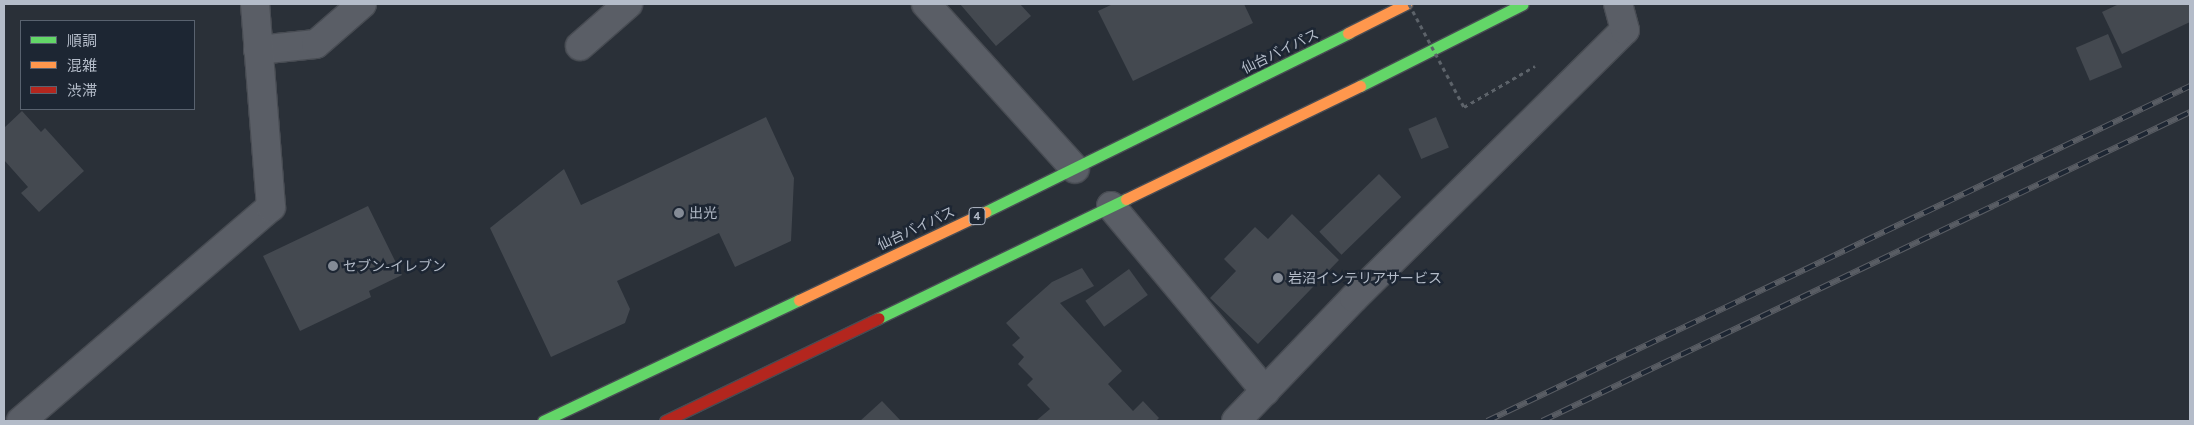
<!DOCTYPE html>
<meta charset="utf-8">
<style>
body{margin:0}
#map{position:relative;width:2194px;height:425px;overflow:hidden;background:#2a3038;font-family:"PT Sans","Noto Sans JP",sans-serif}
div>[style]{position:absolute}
.building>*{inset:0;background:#444950;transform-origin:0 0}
.path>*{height:3px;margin-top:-1.5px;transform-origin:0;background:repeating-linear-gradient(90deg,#5d636a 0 4px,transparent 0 8px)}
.roads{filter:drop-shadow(1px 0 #484c53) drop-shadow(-1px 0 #484c53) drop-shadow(0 1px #484c53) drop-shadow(0 -1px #484c53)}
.street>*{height:28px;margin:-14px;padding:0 14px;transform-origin:14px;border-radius:14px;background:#5a5e66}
.fast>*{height:11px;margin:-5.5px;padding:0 5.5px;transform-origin:5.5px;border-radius:5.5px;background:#63d668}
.slow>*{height:11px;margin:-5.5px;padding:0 5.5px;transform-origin:5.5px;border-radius:5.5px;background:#ff974d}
.jam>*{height:11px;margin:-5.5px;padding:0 5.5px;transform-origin:5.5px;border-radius:5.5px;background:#b3261e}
.rail>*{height:5.5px;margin-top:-2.75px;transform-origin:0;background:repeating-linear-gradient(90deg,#1d2633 0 11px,#595d64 0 22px);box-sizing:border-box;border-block:1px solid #595d64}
.path-bridge>*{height:3px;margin-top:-1.5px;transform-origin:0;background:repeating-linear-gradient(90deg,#5d636a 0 4px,transparent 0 8px)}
.dots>*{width:14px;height:14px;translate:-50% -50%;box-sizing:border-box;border:2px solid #1d2633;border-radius:50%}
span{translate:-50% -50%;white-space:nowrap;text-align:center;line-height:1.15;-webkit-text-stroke:5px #1d2633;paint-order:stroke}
.shield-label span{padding:1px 4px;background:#1d2633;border:1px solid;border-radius:4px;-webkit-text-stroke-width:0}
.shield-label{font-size:12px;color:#b4bcc9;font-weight:700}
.street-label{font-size:14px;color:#b4bcc9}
.poi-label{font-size:14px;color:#b4bcc9}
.left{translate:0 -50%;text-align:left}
.frame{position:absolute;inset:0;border:5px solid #b4bcc9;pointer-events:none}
.legend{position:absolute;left:20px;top:20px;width:175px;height:90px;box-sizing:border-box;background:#1d2633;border:1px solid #59626f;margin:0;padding:6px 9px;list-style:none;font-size:15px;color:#b4bcc9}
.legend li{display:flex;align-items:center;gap:10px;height:25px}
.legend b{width:25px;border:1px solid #59626f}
</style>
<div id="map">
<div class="building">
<div style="clip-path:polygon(960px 4px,1020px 4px,1031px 16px,996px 46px)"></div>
<div style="clip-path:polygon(1113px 4px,1244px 4px,1253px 23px,1133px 81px,1098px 11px)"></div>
<div style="clip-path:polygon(2119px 4px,2190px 4px,2190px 22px,2122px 54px,2102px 12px)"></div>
<div style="left:2108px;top:34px;width:36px;height:35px;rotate:67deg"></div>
<div style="clip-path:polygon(22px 111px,41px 132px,45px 128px,84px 171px,39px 212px,21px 193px,28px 187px,4px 160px,4px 128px)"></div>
<div style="clip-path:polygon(766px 117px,794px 178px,791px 241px,735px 267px,719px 233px,617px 281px,630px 309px,625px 323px,551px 357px,490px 228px,564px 169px,581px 205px)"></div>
<div style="left:1436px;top:117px;width:33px;height:30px;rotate:67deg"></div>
<div style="left:1379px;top:174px;width:32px;height:83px;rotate:46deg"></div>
<div style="clip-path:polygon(368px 206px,402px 275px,369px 291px,371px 297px,300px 331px,263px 256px)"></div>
<div style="clip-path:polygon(1292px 214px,1339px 260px,1258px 344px,1210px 298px,1236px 271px,1224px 259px,1255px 227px,1268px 239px)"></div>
<div style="clip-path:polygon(1082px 268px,1094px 286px,1060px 303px,1122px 371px,1108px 384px,1133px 411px,1143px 401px,1159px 418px,1156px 421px,1037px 420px,1050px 409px,1027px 385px,1033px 379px,1018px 364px,1024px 357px,1012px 345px,1020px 338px,1006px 323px,1052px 282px)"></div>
<div style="left:1129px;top:269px;width:32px;height:54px;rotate:54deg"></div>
<div style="clip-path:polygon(882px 401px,901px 421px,860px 421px)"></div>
</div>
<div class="path">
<div style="left:1464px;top:107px;width:82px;rotate:-30deg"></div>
</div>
<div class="roads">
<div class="street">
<div style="left:926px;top:4px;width:222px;rotate:47.9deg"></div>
<div style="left:580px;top:46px;width:64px;rotate:-41.2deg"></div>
<div style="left:258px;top:50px;width:58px;rotate:-5.9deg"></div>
<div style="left:316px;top:44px;width:61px;rotate:-41deg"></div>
<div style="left:1111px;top:206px;width:241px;rotate:50.2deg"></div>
<div style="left:21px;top:421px;width:329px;rotate:-40.6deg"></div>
<div style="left:271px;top:207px;width:204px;rotate:-94.5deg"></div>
<div style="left:1236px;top:421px;width:170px;rotate:-46.2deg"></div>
<div style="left:1354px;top:298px;width:381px;rotate:-44.7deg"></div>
<div style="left:1625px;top:30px;width:27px;rotate:-105deg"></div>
</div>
<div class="fast">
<div style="left:1360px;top:86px;width:182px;rotate:-26.7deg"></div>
<div style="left:985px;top:212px;width:405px;rotate:-26.2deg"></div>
<div style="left:879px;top:318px;width:274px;rotate:-25.7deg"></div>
<div style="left:543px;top:421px;width:283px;rotate:-25.3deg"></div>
</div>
<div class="slow">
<div style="left:1348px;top:33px;width:65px;rotate:-26.6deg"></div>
<div style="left:1126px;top:199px;width:260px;rotate:-25.8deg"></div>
<div style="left:799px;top:300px;width:206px;rotate:-25.3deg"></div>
</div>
<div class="jam">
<div style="left:665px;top:421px;width:237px;rotate:-25.7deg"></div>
</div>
</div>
<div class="rail">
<div style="left:1487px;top:421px;width:779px;rotate:-25.48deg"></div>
<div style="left:1542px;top:421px;width:718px;rotate:-25.49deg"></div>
</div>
<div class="path-bridge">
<div style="left:1409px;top:4px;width:117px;rotate:61.9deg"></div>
</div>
<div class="dots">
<div style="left:679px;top:213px;background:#848b96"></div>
<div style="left:333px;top:266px;background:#848b96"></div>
<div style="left:1278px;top:278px;background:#848b96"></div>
</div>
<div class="shield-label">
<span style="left:977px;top:216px">4</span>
</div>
<div class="street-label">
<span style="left:1280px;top:51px;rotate:-26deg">仙台バイパス</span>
<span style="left:916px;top:228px;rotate:-25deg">仙台バイパス</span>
</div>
<div class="poi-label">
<span class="left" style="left:689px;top:213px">出光</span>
<span class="left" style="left:343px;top:266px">セブン-イレブン</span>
<span class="left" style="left:1288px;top:278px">岩沼インテリアサービス</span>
</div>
<div class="frame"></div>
<ul class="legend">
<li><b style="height:6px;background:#63d668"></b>順調</li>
<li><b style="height:6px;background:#ff974d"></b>混雑</li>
<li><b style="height:6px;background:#b3261e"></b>渋滞</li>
</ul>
</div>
